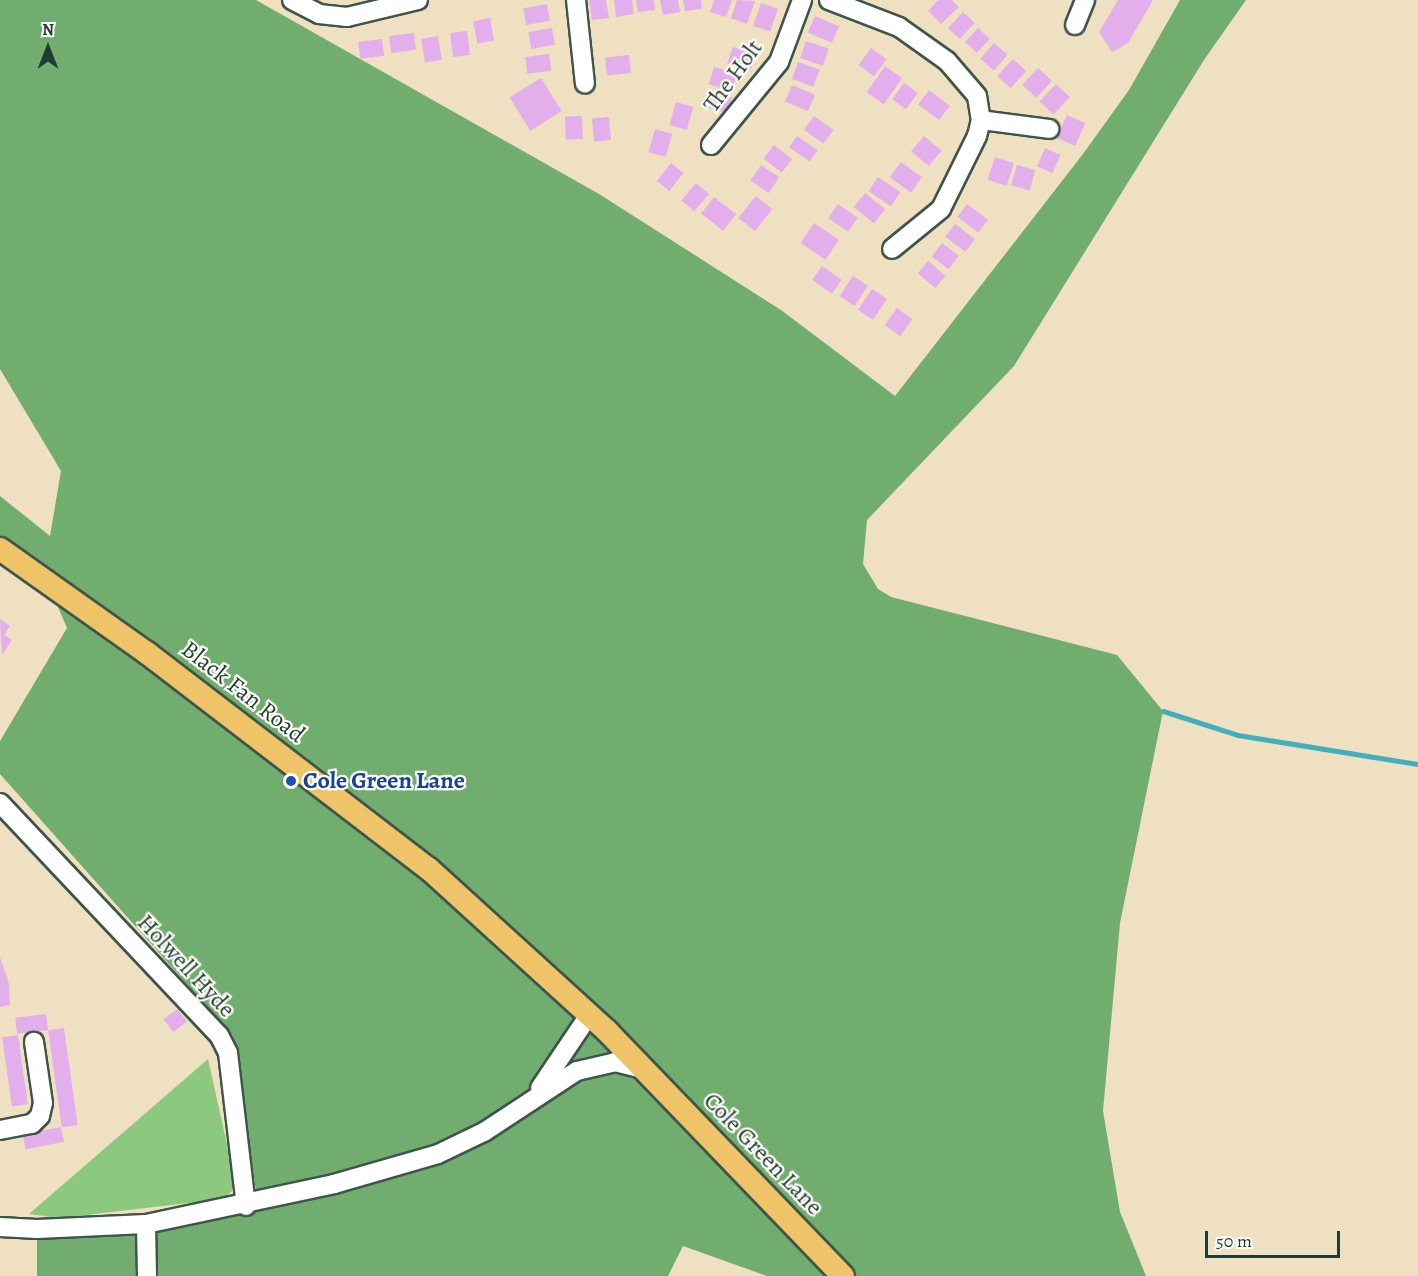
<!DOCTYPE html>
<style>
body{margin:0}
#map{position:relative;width:1418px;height:1276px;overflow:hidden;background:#eee0c0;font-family:Alegreya,serif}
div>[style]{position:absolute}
.green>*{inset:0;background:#8cc97f}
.forest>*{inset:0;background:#71ad6e}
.stream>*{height:5px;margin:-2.5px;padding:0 2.5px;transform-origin:2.5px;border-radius:2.5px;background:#41b0bc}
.building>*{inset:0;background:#e2aeec;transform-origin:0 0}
.roads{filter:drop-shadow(2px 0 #3e5549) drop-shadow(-2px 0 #3e5549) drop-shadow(0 2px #3e5549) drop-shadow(0 -2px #3e5549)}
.minor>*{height:18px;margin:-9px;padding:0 9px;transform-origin:9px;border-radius:9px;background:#fff}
.major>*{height:22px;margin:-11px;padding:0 11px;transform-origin:11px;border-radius:11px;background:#efc469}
.dots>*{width:16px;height:16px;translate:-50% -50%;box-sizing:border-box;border:3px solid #fdfcf7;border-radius:50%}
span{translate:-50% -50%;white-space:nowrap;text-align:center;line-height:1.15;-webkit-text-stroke:4.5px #fdfcf7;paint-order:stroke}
.street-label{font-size:24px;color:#1f3d34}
.transit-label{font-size:24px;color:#164399;font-weight:700}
.left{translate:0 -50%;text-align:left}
.north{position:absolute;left:18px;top:18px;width:60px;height:60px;-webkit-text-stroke:4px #fdfcf7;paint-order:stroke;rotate:0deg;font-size:16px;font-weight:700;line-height:24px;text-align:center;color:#1f3d34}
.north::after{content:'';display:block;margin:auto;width:21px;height:27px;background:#1f3d34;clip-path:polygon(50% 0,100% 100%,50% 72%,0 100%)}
.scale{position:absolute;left:1205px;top:1231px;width:135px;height:27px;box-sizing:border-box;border:3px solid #1f3d34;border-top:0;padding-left:8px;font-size:18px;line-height:21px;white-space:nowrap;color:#1f3d34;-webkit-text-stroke:4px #fdfcf7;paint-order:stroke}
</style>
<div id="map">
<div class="green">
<div style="clip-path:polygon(208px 1059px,233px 1171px,232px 1191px,223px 1199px,60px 1218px,29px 1214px)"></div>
</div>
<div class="forest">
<div style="clip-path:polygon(0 0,256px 0,599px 194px,781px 310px,895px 396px,1083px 154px,1129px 90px,1180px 0,1246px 0,1204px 60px,1014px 366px,867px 520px,863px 564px,878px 589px,891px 597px,1117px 655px,1163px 711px,1120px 923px,1103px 1111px,1120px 1212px,1146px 1276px,767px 1276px,683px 1246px,668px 1276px,37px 1276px,37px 1236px,159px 1227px,259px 1211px,233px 1036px,0 774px,0 741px,67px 628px,41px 567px,0 535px,0 496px,50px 536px,61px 471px,0 369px)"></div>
</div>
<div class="stream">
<div style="left:1163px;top:711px;width:79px;rotate:17.7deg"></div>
<div style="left:1238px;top:735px;width:182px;rotate:9.2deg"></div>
</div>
<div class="building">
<div style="clip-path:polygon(589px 0,606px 0,609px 18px,592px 20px)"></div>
<div style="clip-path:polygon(614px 0,632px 0,634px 14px,616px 17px)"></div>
<div style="clip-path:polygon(636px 0,654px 0,655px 10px,638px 12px)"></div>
<div style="clip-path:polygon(660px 0,678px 0,680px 12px,663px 15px)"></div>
<div style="clip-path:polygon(683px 0,701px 0,702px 9px,685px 11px)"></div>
<div style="clip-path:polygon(714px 0,732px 0,726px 17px,710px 12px)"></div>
<div style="clip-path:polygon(737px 0,755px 1px,747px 24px,731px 18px)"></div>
<div style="clip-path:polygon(938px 0,952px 0,959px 7px,941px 24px,928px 11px)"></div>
<div style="clip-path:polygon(1118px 0,1153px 0,1128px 43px,1112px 52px,1099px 32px)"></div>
<div style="left:761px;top:3px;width:18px;height:24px;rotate:19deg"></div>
<div style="left:547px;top:4px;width:17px;height:24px;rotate:80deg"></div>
<div style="left:963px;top:12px;width:16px;height:22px;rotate:43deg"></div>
<div style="left:815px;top:16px;width:26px;height:18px;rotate:23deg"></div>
<div style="left:490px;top:18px;width:23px;height:17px;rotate:80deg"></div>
<div style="left:552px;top:28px;width:17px;height:24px;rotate:80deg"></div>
<div style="left:978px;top:28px;width:16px;height:19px;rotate:43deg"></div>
<div style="left:467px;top:31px;width:24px;height:17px;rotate:83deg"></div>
<div style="left:414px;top:33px;width:17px;height:25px;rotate:83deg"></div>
<div style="left:438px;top:36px;width:24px;height:17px;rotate:81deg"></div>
<div style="left:382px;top:39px;width:17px;height:24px;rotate:83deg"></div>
<div style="left:806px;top:41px;width:24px;height:18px;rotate:19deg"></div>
<div style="left:994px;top:43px;width:18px;height:21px;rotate:41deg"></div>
<div style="left:733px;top:47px;width:24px;height:18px;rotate:19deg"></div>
<div style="left:871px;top:48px;width:19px;height:21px;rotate:36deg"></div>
<div style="left:549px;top:54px;width:17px;height:24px;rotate:83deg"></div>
<div style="left:629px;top:55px;width:18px;height:24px;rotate:84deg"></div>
<div style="left:1013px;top:59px;width:18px;height:23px;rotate:43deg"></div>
<div style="left:798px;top:62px;width:23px;height:18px;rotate:20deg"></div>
<div style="left:885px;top:66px;width:21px;height:32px;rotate:35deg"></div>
<div style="left:714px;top:67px;width:24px;height:18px;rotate:17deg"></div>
<div style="left:1038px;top:68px;width:19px;height:23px;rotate:43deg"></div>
<div style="left:541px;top:78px;width:39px;height:37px;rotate:58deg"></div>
<div style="left:904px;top:83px;width:17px;height:20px;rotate:36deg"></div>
<div style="left:1056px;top:84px;width:19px;height:24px;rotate:43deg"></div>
<div style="left:792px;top:85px;width:25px;height:18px;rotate:23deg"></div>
<div style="left:709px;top:90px;width:24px;height:17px;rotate:17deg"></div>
<div style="left:929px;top:90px;width:26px;height:18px;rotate:37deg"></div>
<div style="left:676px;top:102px;width:18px;height:24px;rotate:16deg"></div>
<div style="left:1067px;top:115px;width:20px;height:25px;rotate:24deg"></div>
<div style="left:582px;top:116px;width:23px;height:17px;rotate:88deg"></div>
<div style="left:814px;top:116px;width:24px;height:17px;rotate:36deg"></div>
<div style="left:609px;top:117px;width:23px;height:17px;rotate:85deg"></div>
<div style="left:655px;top:129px;width:18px;height:24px;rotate:16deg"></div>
<div style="left:797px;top:136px;width:25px;height:14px;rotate:34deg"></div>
<div style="left:924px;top:136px;width:23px;height:20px;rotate:40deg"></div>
<div style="left:774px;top:145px;width:23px;height:17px;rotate:38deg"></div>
<div style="left:1045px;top:148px;width:17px;height:20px;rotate:24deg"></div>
<div style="left:995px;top:157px;width:20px;height:24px;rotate:18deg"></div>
<div style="left:901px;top:162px;width:26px;height:19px;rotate:36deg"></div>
<div style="left:671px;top:163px;width:16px;height:23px;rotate:38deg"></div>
<div style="left:761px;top:165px;width:22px;height:19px;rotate:34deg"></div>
<div style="left:1017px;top:165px;width:19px;height:21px;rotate:16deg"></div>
<div style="left:878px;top:177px;width:27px;height:17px;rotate:34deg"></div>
<div style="left:696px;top:183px;width:17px;height:23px;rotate:40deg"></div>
<div style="left:865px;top:193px;width:26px;height:18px;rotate:39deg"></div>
<div style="left:756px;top:196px;width:21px;height:28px;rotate:39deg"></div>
<div style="left:714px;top:197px;width:28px;height:21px;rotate:38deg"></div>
<div style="left:838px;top:204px;width:24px;height:17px;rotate:35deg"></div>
<div style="left:967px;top:204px;width:26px;height:16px;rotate:37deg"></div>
<div style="left:814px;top:223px;width:30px;height:24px;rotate:34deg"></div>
<div style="left:955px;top:224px;width:25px;height:16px;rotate:37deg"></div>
<div style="left:942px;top:243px;width:21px;height:17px;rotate:37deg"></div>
<div style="left:928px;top:261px;width:23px;height:16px;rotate:40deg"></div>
<div style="left:822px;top:266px;width:24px;height:17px;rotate:35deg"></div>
<div style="left:853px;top:276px;width:18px;height:24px;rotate:34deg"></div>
<div style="left:872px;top:289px;width:18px;height:25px;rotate:34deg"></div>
<div style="left:897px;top:308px;width:19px;height:21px;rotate:36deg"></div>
<div style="clip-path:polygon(0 619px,10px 626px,4px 635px,12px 640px,2px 655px)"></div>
<div style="clip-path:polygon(0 957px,9px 984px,10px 1005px,0 1007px)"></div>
<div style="left:177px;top:1009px;width:16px;height:17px;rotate:52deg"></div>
<div style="left:46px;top:1014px;width:16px;height:31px;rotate:83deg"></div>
<div style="left:64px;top:1028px;width:98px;height:16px;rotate:82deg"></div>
<div style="left:18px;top:1035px;width:70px;height:16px;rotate:82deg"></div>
<div style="left:61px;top:1127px;width:15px;height:39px;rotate:79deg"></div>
</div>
<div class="roads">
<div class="minor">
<div style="left:292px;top:0;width:30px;rotate:27deg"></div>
<div style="left:319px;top:14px;width:28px;rotate:6deg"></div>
<div style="left:347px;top:17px;width:73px;rotate:-13.5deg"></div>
<div style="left:576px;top:0;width:84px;rotate:83.9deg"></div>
<div style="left:829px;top:0;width:75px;rotate:21.1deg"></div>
<div style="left:899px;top:27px;width:59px;rotate:35.3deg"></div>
<div style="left:947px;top:61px;width:46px;rotate:49.4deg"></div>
<div style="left:977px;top:96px;width:24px;rotate:81deg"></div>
<div style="left:981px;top:120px;width:16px;rotate:104deg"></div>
<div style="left:977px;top:136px;width:81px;rotate:116.3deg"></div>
<div style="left:941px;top:209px;width:63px;rotate:140.8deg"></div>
<div style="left:1075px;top:25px;width:27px;rotate:-68deg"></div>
<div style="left:981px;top:120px;width:69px;rotate:7.5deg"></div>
<div style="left:711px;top:145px;width:107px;rotate:-50.7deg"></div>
<div style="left:779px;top:62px;width:66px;rotate:-69.6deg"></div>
<div style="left:0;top:803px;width:319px;rotate:46.7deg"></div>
<div style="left:219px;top:1035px;width:20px;rotate:63deg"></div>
<div style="left:228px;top:1053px;width:154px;rotate:83.3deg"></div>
<div style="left:540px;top:1088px;width:88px;rotate:-56.1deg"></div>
<div style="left:0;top:1130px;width:33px;rotate:-11deg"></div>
<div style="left:32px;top:1124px;width:11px;rotate:-45deg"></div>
<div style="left:40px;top:1116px;width:13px;rotate:-77deg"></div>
<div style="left:43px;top:1103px;width:62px;rotate:-98.4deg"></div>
<div style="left:146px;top:1224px;width:52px;rotate:88.9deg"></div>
<div style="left:0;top:1227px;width:37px;rotate:3deg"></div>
<div style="left:37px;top:1229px;width:109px;rotate:-2.6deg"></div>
<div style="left:146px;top:1224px;width:192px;rotate:-12deg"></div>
<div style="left:334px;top:1184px;width:108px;rotate:-16.1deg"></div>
<div style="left:438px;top:1154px;width:51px;rotate:-25.6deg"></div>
<div style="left:484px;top:1132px;width:111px;rotate:-33.3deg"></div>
<div style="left:577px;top:1071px;width:39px;rotate:-13deg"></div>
<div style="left:615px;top:1062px;width:29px;rotate:14deg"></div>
</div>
<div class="major">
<div style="left:0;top:549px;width:180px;rotate:35.3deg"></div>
<div style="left:147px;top:653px;width:355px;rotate:37.5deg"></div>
<div style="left:429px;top:869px;width:241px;rotate:42.3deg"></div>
<div style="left:607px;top:1031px;width:340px;rotate:46.1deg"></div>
</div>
</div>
<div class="dots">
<div style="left:291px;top:781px;background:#1a4fb4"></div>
</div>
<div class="street-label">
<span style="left:733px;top:76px;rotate:-54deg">The Holt</span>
<span style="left:243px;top:692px;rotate:38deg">Black Fan Road</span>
<span style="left:186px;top:966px;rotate:47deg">Holwell Hyde</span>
<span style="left:763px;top:1154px;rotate:46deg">Cole Green Lane</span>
</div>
<div class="transit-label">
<span class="left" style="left:303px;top:781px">Cole Green Lane</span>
</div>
<div class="north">N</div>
<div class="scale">50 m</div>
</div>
